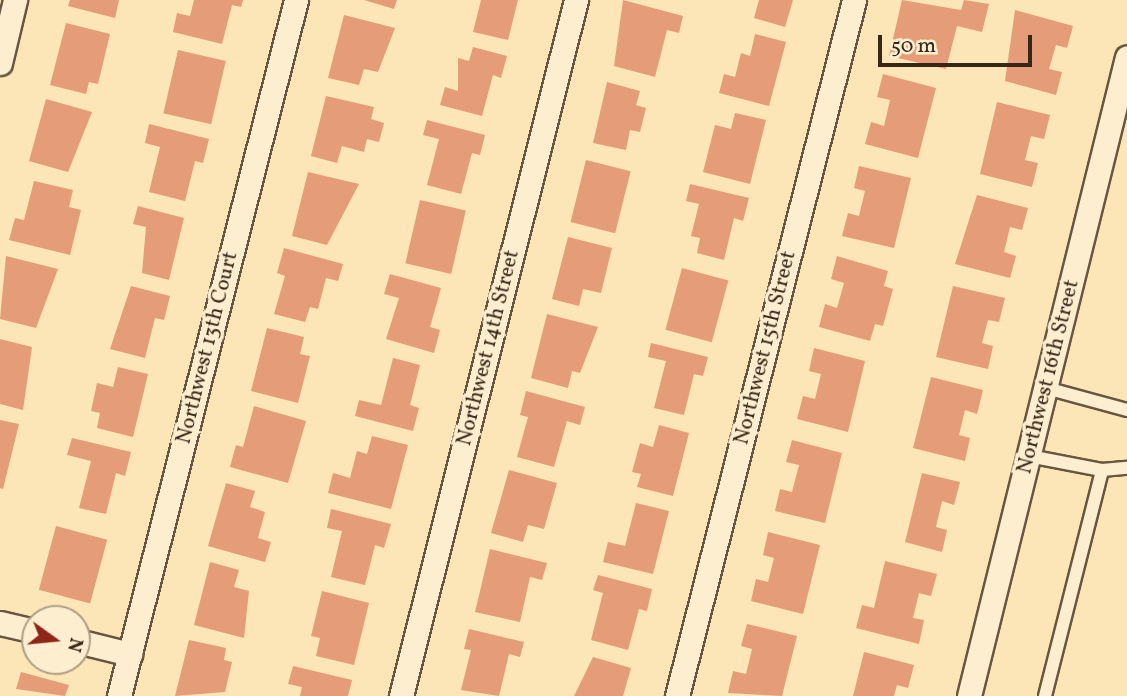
<!DOCTYPE html>
<style>
body{margin:0}
#map{position:relative;width:1127px;height:696px;overflow:hidden;background:#fce5b6;font-family:Vollkorn,serif}
div>[style]{position:absolute}
.building>*{inset:0;background:#e59d79;transform-origin:0 0}
.roads{filter:drop-shadow(2px 0 #685640) drop-shadow(-2px 0 #685640) drop-shadow(0 2px #685640) drop-shadow(0 -2px #685640)}
.lane>*{height:12px;margin:-6px;padding:0 6px;transform-origin:6px;border-radius:6px;background:#fdeed0}
.street>*{height:23px;margin:-11.5px;padding:0 11.5px;transform-origin:11.5px;border-radius:11.5px;background:#fdeed0}
span{translate:-50% -50%;white-space:nowrap;text-align:center;line-height:1.15;-webkit-text-stroke:7px #fdeed0;paint-order:stroke}
.street-label{font-size:21px;color:#372718}
.north{position:absolute;left:21px;top:605px;width:70px;height:70px;box-sizing:border-box;background:#fdeed0;border:2px solid #ae9e86;border-radius:50%;rotate:105deg;font-size:19px;font-weight:700;line-height:28px;text-align:center;color:#372718}
.north::after{content:'';display:block;margin:auto;width:24px;height:32px;background:#8f2418;clip-path:polygon(50% 0,100% 100%,50% 72%,0 100%)}
.scale{position:absolute;left:878px;top:35px;width:154px;height:32px;box-sizing:border-box;border:4px solid #372718;border-top:0;padding-left:9px;font-size:21px;line-height:24px;white-space:nowrap;color:#372718;-webkit-text-stroke:5px #fdeed0;paint-order:stroke}
</style>
<div id="map">
<div class="building">
<div style="clip-path:polygon(70px 0,119px 0,115px 18px,68px 6px)"></div>
<div style="clip-path:polygon(194px 0,243px 0,241px 7px,232px 5px,222px 44px,173px 32px,177px 13px,190px 16px)"></div>
<div style="clip-path:polygon(364px 0,397px 0,394px 9px)"></div>
<div style="clip-path:polygon(481px 0,518px 0,508px 40px,473px 32px)"></div>
<div style="clip-path:polygon(623px 0,683px 16px,679px 33px,667px 30px,655px 77px,614px 66px)"></div>
<div style="clip-path:polygon(759px 0,793px 0,785px 27px,754px 18px)"></div>
<div style="clip-path:polygon(902px 0,961px 10px,964px 0,989px 4px,982px 32px,957px 26px,946px 69px,889px 56px)"></div>
<div style="clip-path:polygon(1015px 10px,1073px 26px,1067px 48px,1056px 45px,1049px 69px,1062px 72px,1056px 95px,1005px 81px)"></div>
<div style="clip-path:polygon(344px 15px,395px 28px,378px 72px,364px 69px,359px 85px,328px 78px)"></div>
<div style="clip-path:polygon(66px 23px,110px 34px,98px 84px,89px 82px,86px 94px,50px 85px)"></div>
<div style="clip-path:polygon(755px 34px,786px 42px,769px 106px,719px 93px,724px 74px,735px 77px,741px 53px,750px 56px)"></div>
<div style="clip-path:polygon(473px 47px,507px 56px,501px 78px,493px 75px,482px 116px,440px 105px,445px 87px,458px 91px,458px 58px,469px 61px)"></div>
<div style="left:178px;top:50px;width:49px;height:65px;rotate:13deg"></div>
<div style="clip-path:polygon(883px 74px,936px 88px,918px 158px,865px 144px,871px 122px,884px 126px,890px 100px,877px 97px)"></div>
<div style="clip-path:polygon(607px 82px,640px 91px,636px 105px,646px 108px,640px 132px,630px 130px,626px 150px,593px 143px)"></div>
<div style="clip-path:polygon(326px 96px,374px 107px,371px 119px,384px 123px,379px 142px,367px 139px,364px 152px,342px 146px,337px 163px,311px 156px)"></div>
<div style="clip-path:polygon(46px 99px,92px 112px,68px 172px,29px 161px)"></div>
<div style="clip-path:polygon(997px 102px,1050px 115px,1044px 139px,1031px 136px,1025px 160px,1038px 163px,1032px 187px,980px 174px)"></div>
<div style="clip-path:polygon(735px 113px,766px 120px,750px 184px,703px 172px,715px 125px,731px 129px)"></div>
<div style="clip-path:polygon(427px 120px,485px 135px,480px 155px,472px 153px,461px 194px,427px 185px,439px 139px,423px 135px)"></div>
<div style="clip-path:polygon(149px 124px,209px 139px,203px 163px,195px 161px,185px 201px,149px 192px,160px 147px,145px 143px)"></div>
<div style="left:586px;top:160px;width:46px;height:64px;rotate:14deg"></div>
<div style="clip-path:polygon(859px 166px,911px 178px,894px 248px,842px 236px,848px 213px,859px 216px,865px 191px,854px 188px)"></div>
<div style="clip-path:polygon(308px 172px,359px 184px,327px 245px,292px 236px)"></div>
<div style="clip-path:polygon(34px 181px,73px 190px,69px 207px,81px 210px,70px 255px,9px 240px,15px 218px,24px 220px)"></div>
<div style="clip-path:polygon(690px 184px,749px 198px,743px 221px,734px 218px,724px 260px,697px 253px,700px 238px,691px 236px,699px 204px,686px 201px)"></div>
<div style="clip-path:polygon(977px 195px,1028px 208px,1022px 230px,1010px 227px,1004px 252px,1016px 256px,1010px 278px,955px 264px)"></div>
<div style="left:420px;top:200px;width:47px;height:65px;rotate:13deg"></div>
<div style="clip-path:polygon(138px 206px,184px 218px,169px 280px,142px 273px,146px 227px,133px 224px)"></div>
<div style="clip-path:polygon(568px 237px,612px 248px,601px 293px,583px 289px,579px 306px,552px 299px)"></div>
<div style="clip-path:polygon(284px 248px,343px 264px,338px 281px,326px 278px,318px 309px,310px 307px,305px 322px,274px 314px,285px 276px,277px 273px)"></div>
<div style="clip-path:polygon(6px 256px,58px 269px,36px 328px,0 319px)"></div>
<div style="clip-path:polygon(837px 256px,888px 271px,884px 286px,893px 289px,883px 326px,875px 324px,870px 341px,819px 327px,825px 304px,837px 308px,844px 283px,831px 279px)"></div>
<div style="left:682px;top:268px;width:48px;height:64px;rotate:15deg"></div>
<div style="clip-path:polygon(390px 274px,441px 288px,430px 327px,440px 330px,434px 353px,386px 339px,399px 298px,384px 294px)"></div>
<div style="clip-path:polygon(131px 286px,170px 296px,164px 320px,155px 318px,145px 358px,110px 349px)"></div>
<div style="clip-path:polygon(953px 286px,1005px 298px,999px 322px,988px 320px,982px 343px,993px 346px,988px 369px,936px 357px)"></div>
<div style="clip-path:polygon(547px 314px,598px 327px,580px 373px,572px 371px,568px 388px,531px 378px)"></div>
<div style="clip-path:polygon(267px 328px,304px 337px,300px 354px,310px 356px,298px 403px,251px 391px)"></div>
<div style="clip-path:polygon(0 339px,32px 347px,23px 410px,0 404px)"></div>
<div style="clip-path:polygon(651px 343px,708px 357px,703px 376px,694px 374px,684px 415px,654px 408px,666px 361px,648px 357px)"></div>
<div style="clip-path:polygon(814px 348px,865px 361px,848px 432px,797px 419px,803px 396px,815px 399px,821px 374px,809px 371px)"></div>
<div style="clip-path:polygon(393px 358px,420px 365px,410px 405px,419px 408px,413px 431px,355px 416px,359px 400px,381px 405px)"></div>
<div style="clip-path:polygon(118px 367px,148px 374px,133px 437px,97px 428px,100px 413px,91px 411px,97px 383px,113px 387px)"></div>
<div style="clip-path:polygon(931px 377px,983px 390px,977px 414px,965px 410px,959px 435px,970px 438px,965px 461px,913px 448px)"></div>
<div style="clip-path:polygon(526px 391px,585px 407px,580px 425px,567px 421px,554px 467px,517px 457px,528px 417px,520px 415px)"></div>
<div style="clip-path:polygon(254px 406px,306px 421px,288px 483px,230px 467px,236px 445px,243px 447px)"></div>
<div style="clip-path:polygon(0 420px,19px 424px,3px 489px,0 488px)"></div>
<div style="clip-path:polygon(659px 425px,689px 433px,673px 496px,637px 487px,641px 474px,632px 472px,640px 443px,653px 447px)"></div>
<div style="clip-path:polygon(372px 436px,408px 445px,391px 509px,328px 493px,333px 473px,350px 478px,357px 451px,367px 454px)"></div>
<div style="clip-path:polygon(72px 438px,131px 452px,125px 476px,116px 473px,106px 514px,79px 508px,91px 461px,67px 455px)"></div>
<div style="clip-path:polygon(792px 440px,842px 453px,825px 523px,775px 511px,780px 489px,792px 492px,799px 465px,786px 462px)"></div>
<div style="clip-path:polygon(509px 470px,557px 483px,544px 529px,528px 525px,523px 542px,491px 533px)"></div>
<div style="clip-path:polygon(922px 473px,960px 482px,954px 505px,942px 501px,936px 527px,947px 530px,942px 552px,905px 542px)"></div>
<div style="clip-path:polygon(226px 483px,255px 491px,250px 507px,265px 512px,258px 538px,271px 542px,265px 562px,208px 546px)"></div>
<div style="clip-path:polygon(636px 503px,669px 511px,653px 574px,603px 562px,608px 542px,625px 546px)"></div>
<div style="clip-path:polygon(331px 509px,391px 524px,384px 548px,375px 545px,365px 585px,331px 577px,342px 531px,327px 528px)"></div>
<div style="left:56px;top:526px;width:53px;height:66px;rotate:15deg"></div>
<div style="clip-path:polygon(768px 532px,820px 545px,803px 614px,751px 601px,756px 579px,768px 582px,774px 558px,763px 555px)"></div>
<div style="clip-path:polygon(490px 549px,547px 563px,542px 580px,530px 577px,520px 622px,475px 612px)"></div>
<div style="clip-path:polygon(885px 561px,937px 574px,931px 596px,919px 593px,913px 618px,924px 620px,919px 644px,856px 628px,862px 605px,874px 608px)"></div>
<div style="clip-path:polygon(210px 562px,239px 570px,234px 587px,249px 591px,244px 638px,194px 625px)"></div>
<div style="clip-path:polygon(598px 575px,652px 589px,647px 611px,639px 609px,628px 650px,591px 640px,603px 593px,593px 590px)"></div>
<div style="clip-path:polygon(322px 591px,369px 603px,354px 665px,316px 656px,320px 638px,311px 636px)"></div>
<div style="clip-path:polygon(747px 624px,797px 636px,782px 696px,728px 693px,733px 671px,746px 674px,752px 649px,741px 646px)"></div>
<div style="clip-path:polygon(469px 629px,524px 642px,520px 657px,509px 654px,499px 696px,461px 690px,471px 650px,464px 649px)"></div>
<div style="clip-path:polygon(189px 640px,226px 648px,224px 660px,232px 662px,225px 692px,175px 696px)"></div>
<div style="clip-path:polygon(864px 652px,914px 665px,908px 688px,897px 685px,894px 696px,853px 696px)"></div>
<div style="clip-path:polygon(593px 657px,631px 668px,623px 696px,574px 696px)"></div>
<div style="clip-path:polygon(293px 666px,352px 680px,348px 696px,300px 696px,302px 687px,288px 684px)"></div>
<div style="clip-path:polygon(21px 672px,69px 685px,65px 696px,16px 689px)"></div>
</div>
<div class="roads">
<div class="lane">
<div style="left:1046px;top:388px;width:84px;rotate:15.2deg"></div>
<div style="left:1029px;top:456px;width:74px;rotate:10.9deg"></div>
<div style="left:1045px;top:696px;width:233px;rotate:-75.8deg"></div>
<div style="left:1102px;top:470px;width:25px;rotate:-5deg"></div>
</div>
<div class="street">
<div style="left:0;top:63px;width:65px;rotate:-76.6deg"></div>
<div style="left:0;top:623px;width:36px;rotate:13deg"></div>
<div style="left:77px;top:641px;width:55px;rotate:13.8deg"></div>
<div style="left:119px;top:696px;width:718px;rotate:-75.73deg"></div>
<div style="left:401px;top:696px;width:718px;rotate:-75.89deg"></div>
<div style="left:677px;top:696px;width:718px;rotate:-75.73deg"></div>
<div style="left:969px;top:696px;width:658px;rotate:-76.11deg"></div>
</div>
</div>
<div class="street-label">
<span style="left:208px;top:348px;rotate:-76deg">Northwest 13th Court</span>
<span style="left:489px;top:348px;rotate:-76deg">Northwest 14th Street</span>
<span style="left:766px;top:348px;rotate:-76deg">Northwest 15th Street</span>
<span style="left:1049px;top:377px;rotate:-76deg">Northwest 16th Street</span>
</div>
<div class="north">N</div>
<div class="scale">50 m</div>
</div>
